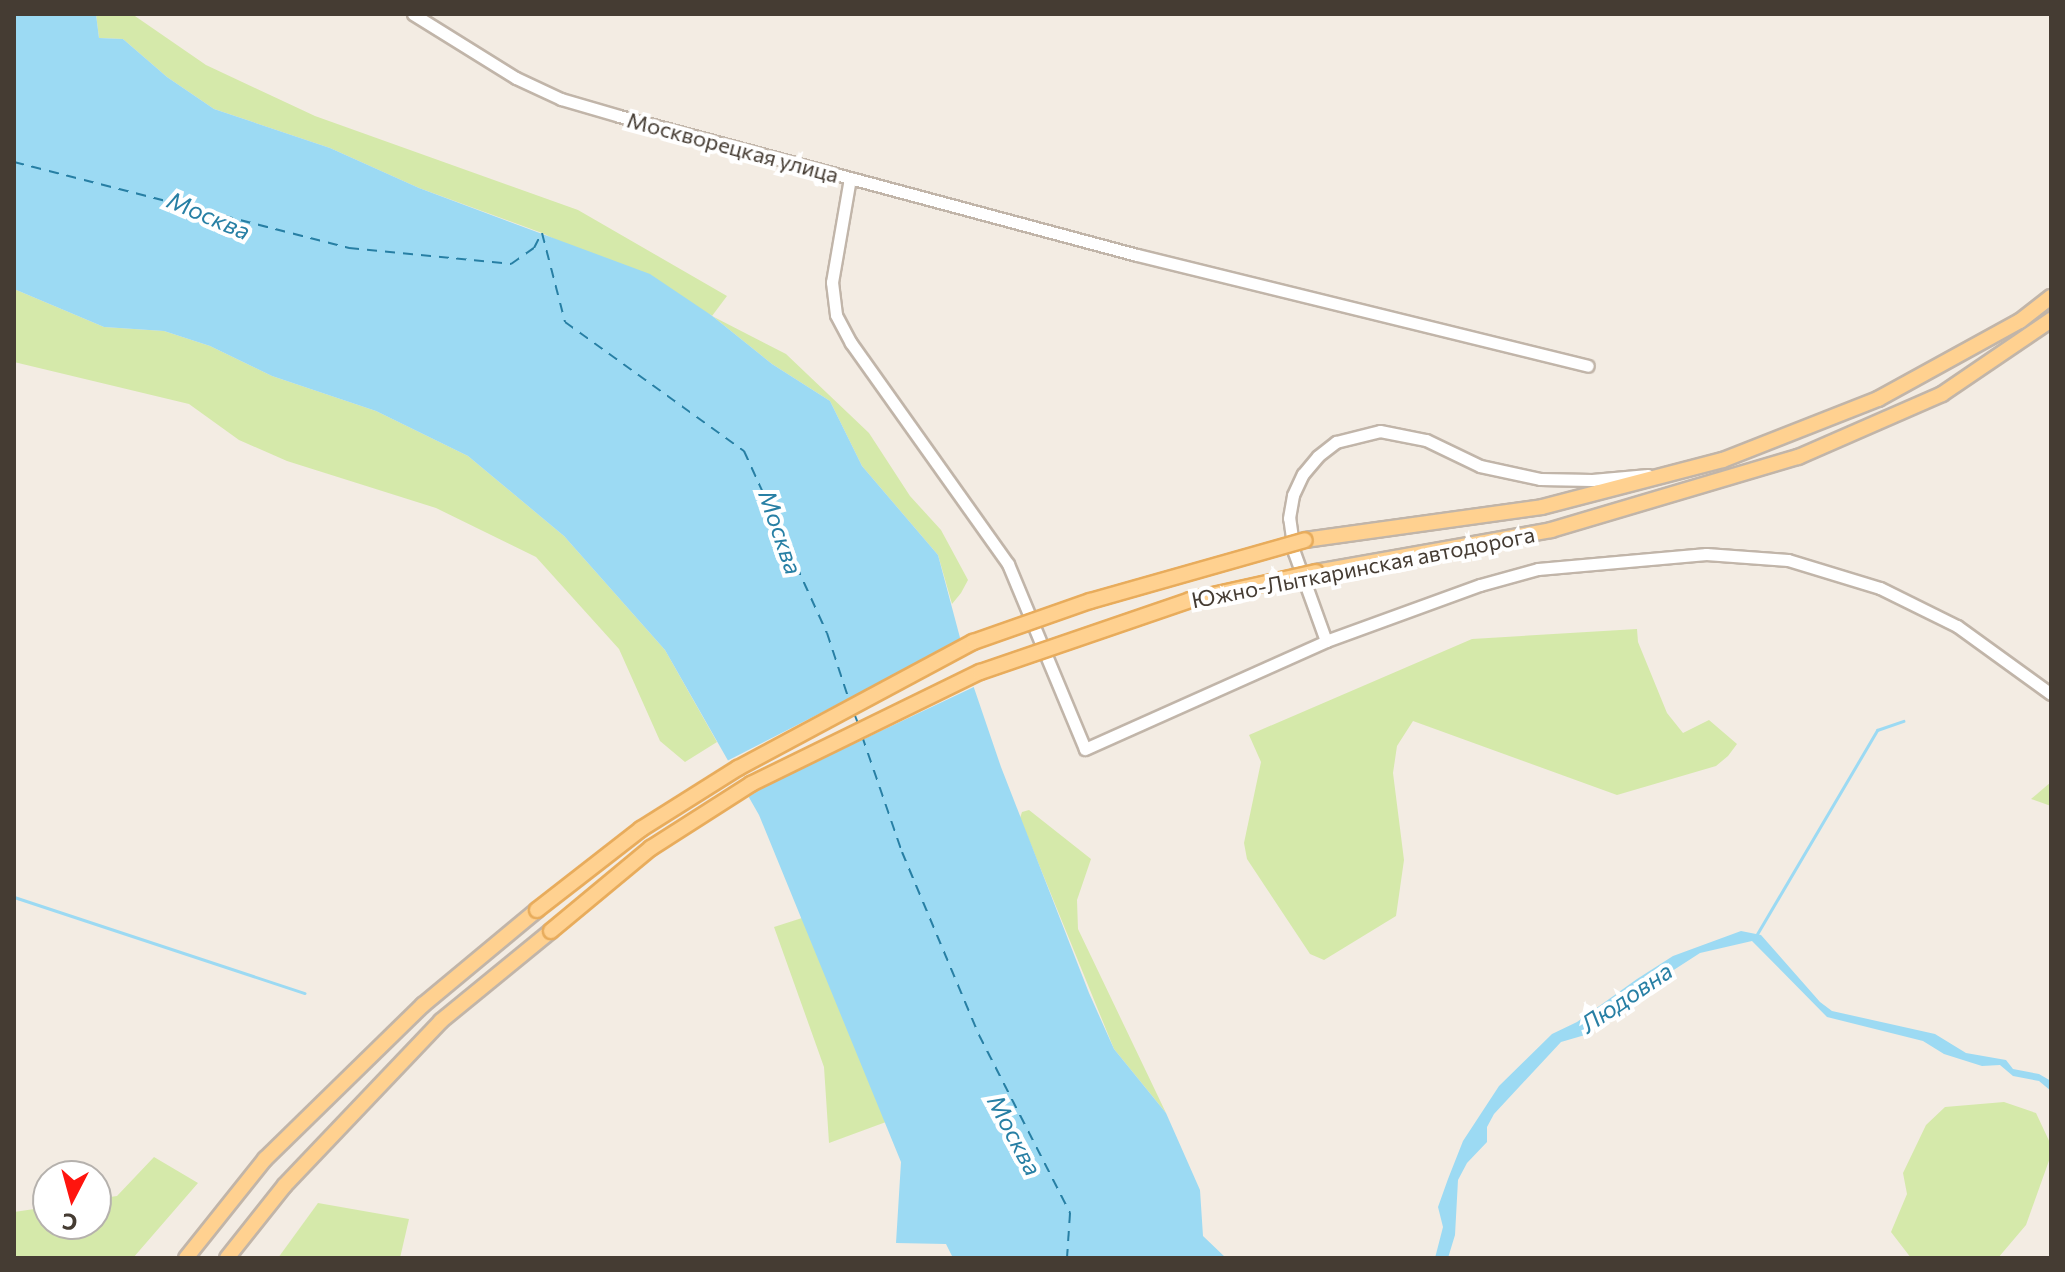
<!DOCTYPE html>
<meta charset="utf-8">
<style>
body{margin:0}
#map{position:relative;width:2065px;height:1272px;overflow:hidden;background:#f3ece3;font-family:Commissioner,sans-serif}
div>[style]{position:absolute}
.green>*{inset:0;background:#d5e9aa}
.water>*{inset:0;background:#9cdaf3}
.pier>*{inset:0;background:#f3ece3}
.stream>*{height:3px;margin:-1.5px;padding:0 1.5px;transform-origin:1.5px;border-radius:1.5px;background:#9cdaf3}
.ferry>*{height:2px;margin-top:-1px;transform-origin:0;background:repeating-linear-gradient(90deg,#277fa4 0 10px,transparent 0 18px)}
.roads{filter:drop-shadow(2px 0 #c1b5a9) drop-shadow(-2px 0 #c1b5a9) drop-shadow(0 2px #c1b5a9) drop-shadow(0 -2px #c1b5a9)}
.minor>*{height:11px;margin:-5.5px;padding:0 5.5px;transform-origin:5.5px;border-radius:5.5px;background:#fff}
.major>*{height:14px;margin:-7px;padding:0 7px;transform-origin:7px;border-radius:7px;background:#ffd190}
.bridges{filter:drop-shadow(2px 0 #e8ac5c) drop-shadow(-2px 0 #e8ac5c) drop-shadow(0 2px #e8ac5c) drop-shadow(0 -2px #e8ac5c)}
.major-bridge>*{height:14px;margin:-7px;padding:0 7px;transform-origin:7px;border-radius:7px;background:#ffd190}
span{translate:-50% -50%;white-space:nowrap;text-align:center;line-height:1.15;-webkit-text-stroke:8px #fff;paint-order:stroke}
.street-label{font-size:22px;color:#453c33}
.water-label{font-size:24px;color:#277fa4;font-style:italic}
.frame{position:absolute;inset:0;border:16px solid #453c33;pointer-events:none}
.north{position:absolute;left:32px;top:1160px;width:80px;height:80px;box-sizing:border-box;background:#fff;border:2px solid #b5b1ad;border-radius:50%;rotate:186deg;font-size:22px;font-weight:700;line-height:32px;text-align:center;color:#453c33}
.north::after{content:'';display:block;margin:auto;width:28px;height:36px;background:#ff140e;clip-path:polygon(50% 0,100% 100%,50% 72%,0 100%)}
</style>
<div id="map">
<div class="green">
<div style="clip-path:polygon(96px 14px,132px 14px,206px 65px,315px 116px,578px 210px,727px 296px,712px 316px,786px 354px,869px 433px,910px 496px,941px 530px,968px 580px,961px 593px,952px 604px,938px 555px,862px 466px,830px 401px,772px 364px,711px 315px,542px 233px,419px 188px,330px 148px,214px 109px,167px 77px,123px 39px,99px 38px)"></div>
<div style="clip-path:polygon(14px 289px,104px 327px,164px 331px,210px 346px,272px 376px,376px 411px,468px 456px,564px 536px,665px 650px,717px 742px,685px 762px,660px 741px,619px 649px,536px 557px,436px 508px,287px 461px,239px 440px,189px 404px,14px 362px)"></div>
<div style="clip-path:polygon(1637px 629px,1638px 642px,1667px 713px,1683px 733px,1709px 720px,1737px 744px,1728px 756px,1716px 766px,1617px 795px,1413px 721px,1397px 746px,1393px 773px,1404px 860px,1396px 916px,1324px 960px,1310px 954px,1247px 859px,1244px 843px,1261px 762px,1249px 735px,1472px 639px)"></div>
<div style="clip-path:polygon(2051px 782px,2051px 806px,2031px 799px)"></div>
<div style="clip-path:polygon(1029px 810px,1091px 859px,1077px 900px,1078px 929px,1166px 1113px,1114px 1049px,1020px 818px,1022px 812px)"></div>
<div style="clip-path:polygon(802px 918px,886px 1122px,829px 1143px,824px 1067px,774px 927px)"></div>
<div style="clip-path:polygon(2004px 1102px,2036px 1113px,2051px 1145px,2051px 1155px,2026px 1225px,1998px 1258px,1911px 1258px,1891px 1232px,1907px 1194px,1903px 1173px,1926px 1125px,1945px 1107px)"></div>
<div style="clip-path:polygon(154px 1157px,198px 1183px,133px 1258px,14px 1258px,14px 1212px,48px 1207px,48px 1224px,96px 1224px,96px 1199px,117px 1196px)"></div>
<div style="clip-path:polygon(318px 1203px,409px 1219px,400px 1258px,278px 1258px)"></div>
</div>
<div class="water">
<div style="clip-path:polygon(14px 14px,96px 14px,99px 38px,123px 39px,167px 77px,214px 109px,330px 148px,419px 188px,650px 274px,711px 315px,772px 364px,830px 401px,862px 466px,938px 555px,971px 679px,1001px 767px,1089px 993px,1114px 1049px,1166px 1113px,1200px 1190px,1203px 1236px,1226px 1258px,953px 1258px,946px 1244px,896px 1243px,901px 1162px,759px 815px,665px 650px,564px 536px,468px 456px,376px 411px,272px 376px,210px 346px,164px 331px,104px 327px,14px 289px)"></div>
<div style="clip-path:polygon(1741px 931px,1761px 935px,1820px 1002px,1832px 1011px,1935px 1034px,1966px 1053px,2006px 1060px,2013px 1069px,2039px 1074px,2051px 1081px,2051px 1091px,2039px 1081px,2013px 1076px,2000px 1065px,1982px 1066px,1944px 1054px,1923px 1041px,1827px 1017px,1752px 941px,1700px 953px,1604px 1015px,1585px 1035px,1561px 1042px,1494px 1114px,1487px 1127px,1487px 1142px,1467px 1163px,1458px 1180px,1455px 1235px,1448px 1258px,1435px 1258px,1443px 1227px,1438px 1207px,1448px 1179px,1463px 1141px,1499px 1086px,1552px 1034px,1577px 1022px,1637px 979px,1673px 956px)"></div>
</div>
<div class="pier">
<div style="clip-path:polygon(965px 639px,978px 685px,771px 783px,745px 799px,725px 762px)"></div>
</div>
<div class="stream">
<div style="left:14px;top:897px;width:306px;rotate:18.3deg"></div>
<div style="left:1757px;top:934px;width:237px;rotate:-59.5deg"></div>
<div style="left:1877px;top:730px;width:28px;rotate:-19deg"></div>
</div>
<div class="ferry">
<div style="left:14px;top:162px;width:346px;rotate:14.4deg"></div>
<div style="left:349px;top:248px;width:163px;rotate:5.6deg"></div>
<div style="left:511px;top:264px;width:28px;rotate:-35deg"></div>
<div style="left:534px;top:248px;width:16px;rotate:-63deg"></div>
<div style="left:542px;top:233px;width:92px;rotate:75.5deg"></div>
<div style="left:565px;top:322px;width:221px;rotate:35.8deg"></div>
<div style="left:744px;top:451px;width:200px;rotate:65.5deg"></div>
<div style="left:827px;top:633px;width:71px;rotate:71.8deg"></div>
<div style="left:854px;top:713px;width:14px;rotate:69deg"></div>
<div style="left:862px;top:736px;width:123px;rotate:71deg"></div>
<div style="left:902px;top:852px;width:199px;rotate:67.2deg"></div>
<div style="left:979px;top:1035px;width:200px;rotate:62.9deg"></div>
<div style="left:1070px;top:1213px;width:45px;rotate:93.8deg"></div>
</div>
<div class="roads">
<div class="minor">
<div style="left:413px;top:14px;width:121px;rotate:31.9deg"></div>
<div style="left:516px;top:78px;width:50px;rotate:25deg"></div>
<div style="left:561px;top:99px;width:60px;rotate:16.3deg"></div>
<div style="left:619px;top:116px;width:536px;rotate:15.02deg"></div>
<div style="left:1137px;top:255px;width:464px;rotate:13.8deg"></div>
<div style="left:850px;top:178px;width:106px;rotate:99.8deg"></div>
<div style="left:832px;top:282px;width:33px;rotate:83deg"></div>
<div style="left:836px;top:315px;width:32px;rotate:62deg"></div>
<div style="left:851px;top:343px;width:271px;rotate:54.6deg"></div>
<div style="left:1008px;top:564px;width:200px;rotate:67.4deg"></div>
<div style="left:1085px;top:749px;width:264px;rotate:-24.1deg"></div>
<div style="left:1326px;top:641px;width:164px;rotate:-20deg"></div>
<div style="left:1480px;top:585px;width:60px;rotate:-15.4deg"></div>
<div style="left:1538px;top:569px;width:169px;rotate:-5.1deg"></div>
<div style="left:1706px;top:554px;width:82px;rotate:4.2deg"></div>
<div style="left:1788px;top:560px;width:96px;rotate:16.9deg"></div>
<div style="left:1880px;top:588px;width:86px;rotate:26.3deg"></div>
<div style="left:1957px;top:626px;width:116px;rotate:35.9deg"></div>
<div style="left:1326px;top:641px;width:95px;rotate:-109.8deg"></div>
<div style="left:1294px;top:552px;width:34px;rotate:-98deg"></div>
<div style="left:1289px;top:518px;width:23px;rotate:-80deg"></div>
<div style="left:1293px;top:495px;width:23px;rotate:-65deg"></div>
<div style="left:1303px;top:474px;width:23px;rotate:-50deg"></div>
<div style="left:1318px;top:456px;width:23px;rotate:-38deg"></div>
<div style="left:1336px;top:442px;width:45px;rotate:-14deg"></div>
<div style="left:1380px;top:431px;width:47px;rotate:11.1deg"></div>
<div style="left:1426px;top:440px;width:60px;rotate:25.7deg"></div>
<div style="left:1480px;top:466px;width:61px;rotate:12.2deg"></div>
<div style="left:1540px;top:479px;width:52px;rotate:1.1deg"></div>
<div style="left:1592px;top:480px;width:56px;rotate:-5.1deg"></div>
</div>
<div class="major">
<div style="left:1305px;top:540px;width:239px;rotate:-7.9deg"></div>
<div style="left:1542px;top:507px;width:187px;rotate:-14.6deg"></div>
<div style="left:1723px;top:460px;width:167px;rotate:-21.5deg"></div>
<div style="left:1878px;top:399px;width:162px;rotate:-28.8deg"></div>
<div style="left:2020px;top:321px;width:39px;rotate:-38deg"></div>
<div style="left:1316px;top:572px;width:239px;rotate:-10.1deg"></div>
<div style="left:1551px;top:530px;width:258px;rotate:-16.5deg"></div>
<div style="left:1798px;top:457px;width:157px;rotate:-23.6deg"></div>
<div style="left:1942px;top:394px;width:132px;rotate:-34.2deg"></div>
<div style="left:186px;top:1258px;width:127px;rotate:-51.4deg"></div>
<div style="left:265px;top:1159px;width:221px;rotate:-44.3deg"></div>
<div style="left:423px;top:1005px;width:148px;rotate:-39.8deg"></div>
<div style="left:227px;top:1258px;width:93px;rotate:-51.5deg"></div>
<div style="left:285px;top:1185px;width:226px;rotate:-46.4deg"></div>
<div style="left:441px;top:1021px;width:142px;rotate:-39.3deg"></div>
</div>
</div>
<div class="bridges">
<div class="major-bridge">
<div style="left:537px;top:910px;width:132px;rotate:-37.9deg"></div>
<div style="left:641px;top:829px;width:115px;rotate:-32.2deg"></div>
<div style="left:738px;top:768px;width:267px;rotate:-28.2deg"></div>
<div style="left:973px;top:642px;width:124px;rotate:-19.3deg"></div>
<div style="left:1090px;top:601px;width:223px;rotate:-15.8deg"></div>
<div style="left:551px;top:931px;width:130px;rotate:-39.7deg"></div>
<div style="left:651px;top:848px;width:119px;rotate:-32.6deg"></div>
<div style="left:751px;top:784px;width:255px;rotate:-26.1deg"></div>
<div style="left:980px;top:672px;width:222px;rotate:-18.9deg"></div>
<div style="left:1190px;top:600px;width:129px;rotate:-12.5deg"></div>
</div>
</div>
<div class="street-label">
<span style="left:733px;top:147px;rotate:15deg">Москворецкая улица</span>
<span style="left:1363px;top:567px;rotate:-11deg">Южно-Лыткаринская автодорога</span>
</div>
<div class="water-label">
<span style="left:209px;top:215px;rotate:23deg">Москва</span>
<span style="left:781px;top:532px;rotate:71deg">Москва</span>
<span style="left:1626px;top:997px;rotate:-34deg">Людовна</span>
<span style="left:1015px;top:1135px;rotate:62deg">Москва</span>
</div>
<div class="frame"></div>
<div class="north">С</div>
</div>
